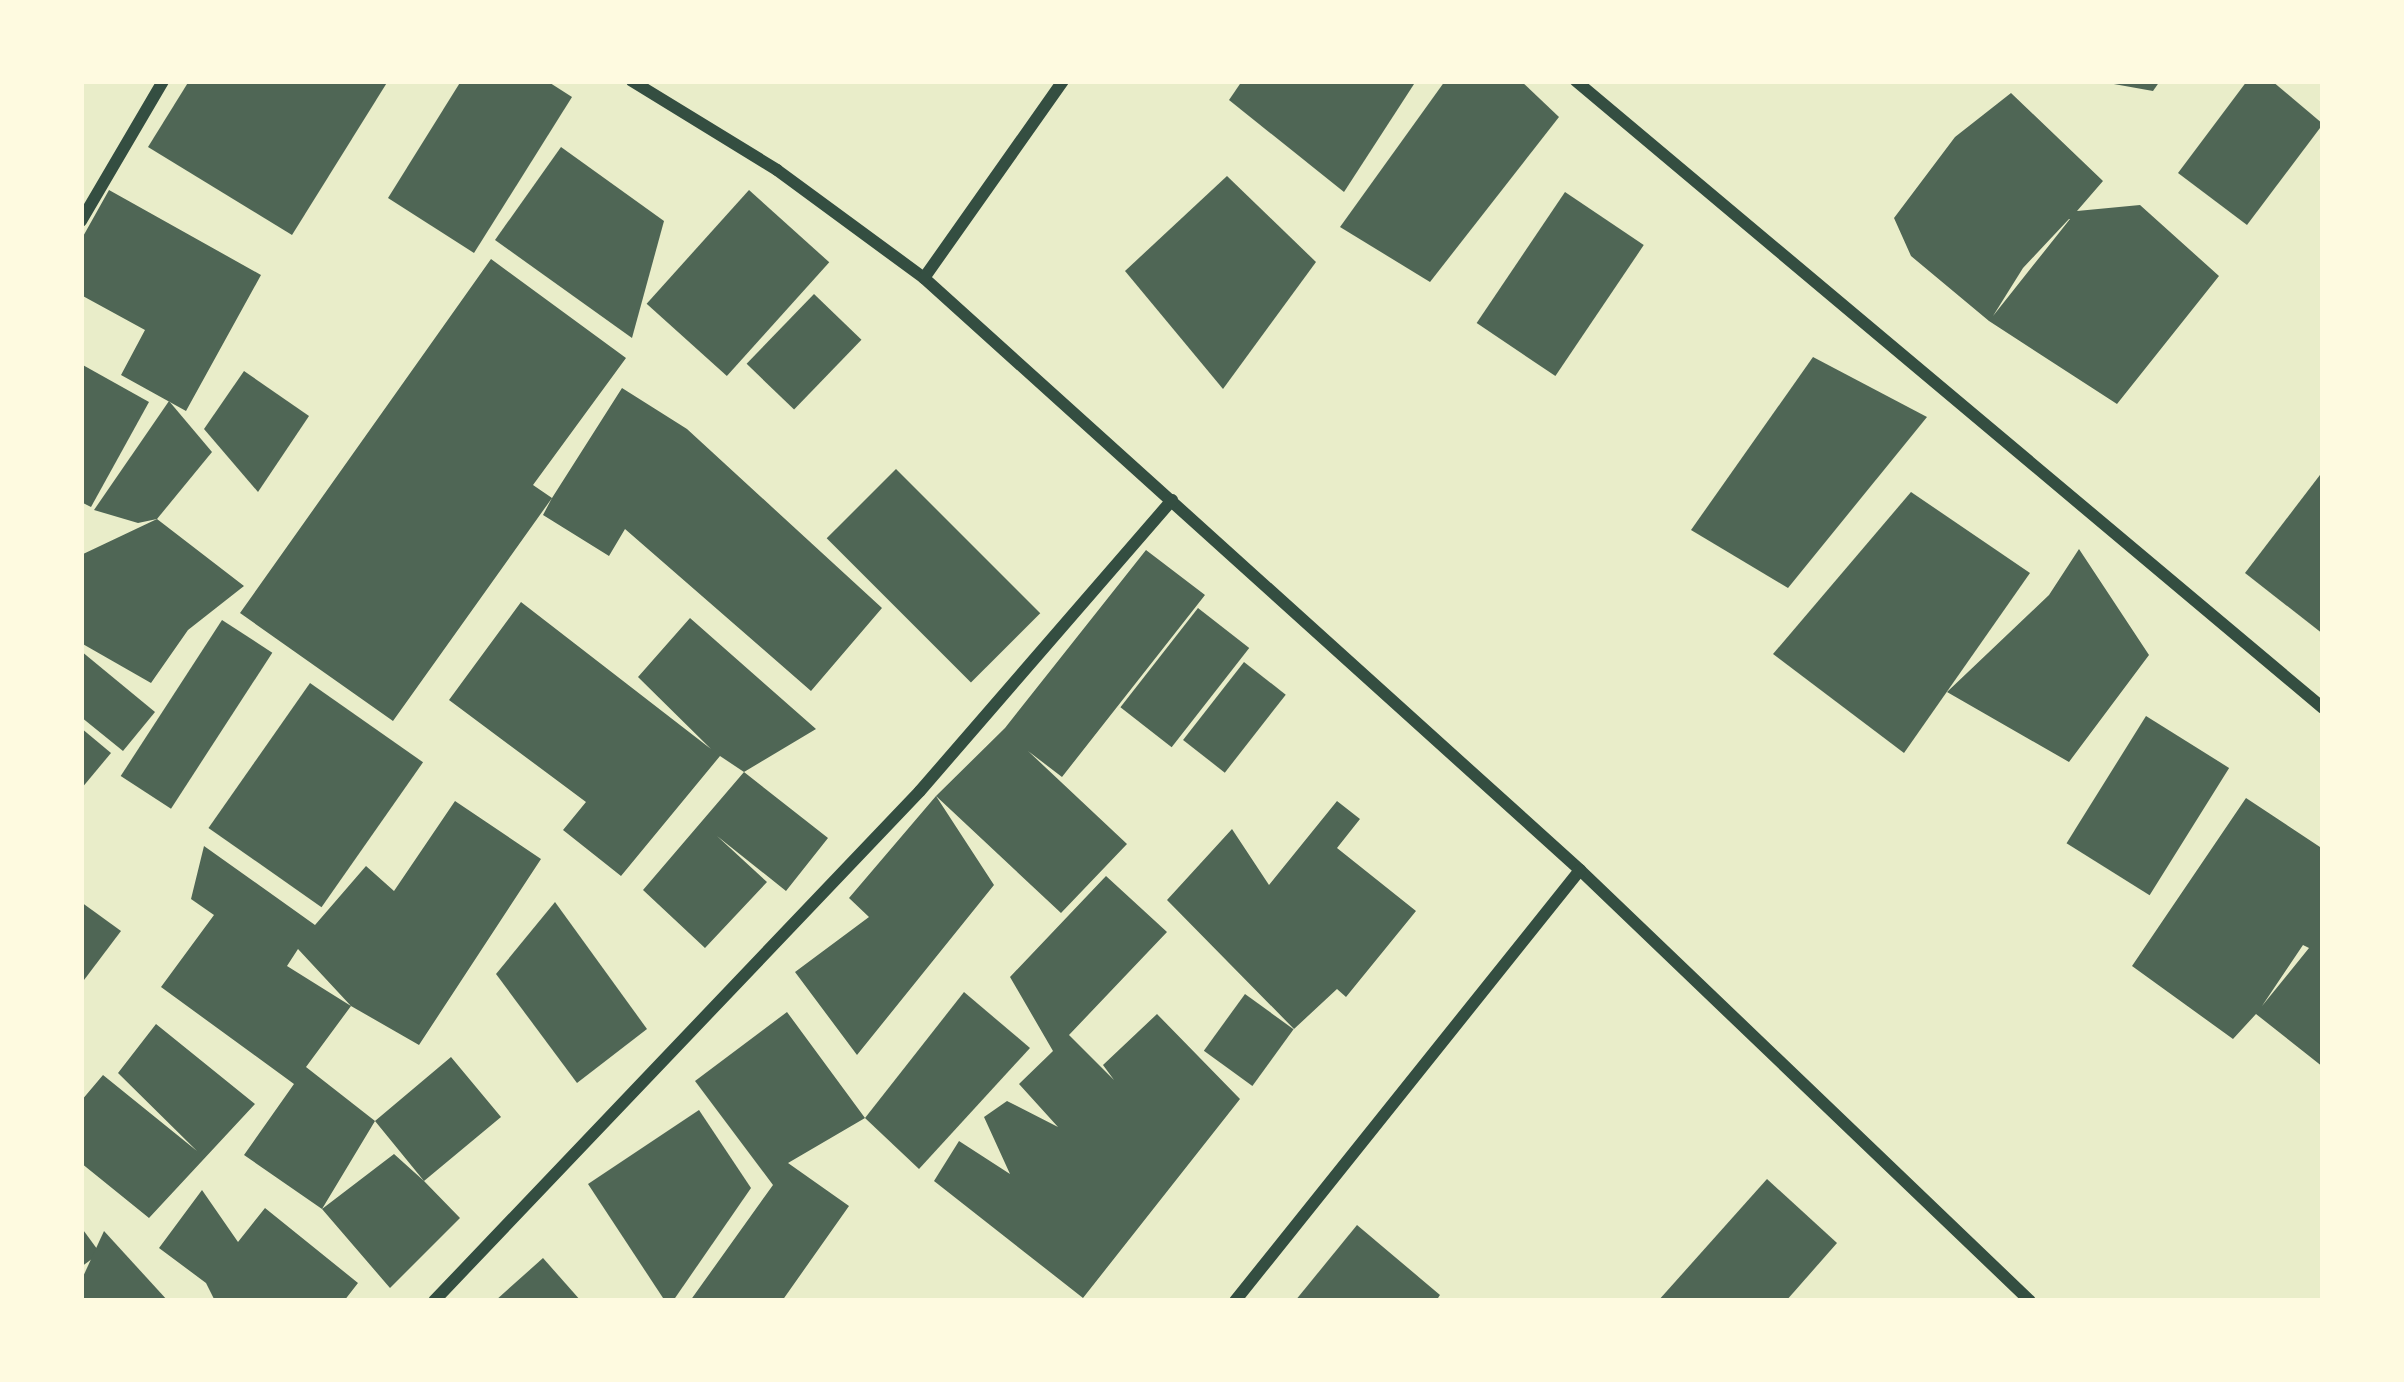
<!DOCTYPE html>
<style>
body{margin:0}
#map{position:relative;width:2404px;height:1382px;overflow:hidden;background:#e9edc9;font-family:Poppins,sans-serif}
div>[style]{position:absolute}
.building>*{inset:0;background:#4f6655;transform-origin:0 0}
.minor>*{height:12px;margin:-6px;padding:0 6px;transform-origin:6px;border-radius:6px;background:#344e41}
span{translate:-50% -50%;white-space:nowrap;text-align:center;line-height:1.15;-webkit-text-stroke:10px #fefae0;paint-order:stroke}
.frame{position:absolute;inset:0;border:84px solid #fefae0;pointer-events:none}
</style>
<div id="map">
<div class="building">
<div style="clip-path:polygon(189px 81px,388px 81px,292px 235px,148px 147px)"></div>
<div style="clip-path:polygon(461px 81px,547px 81px,572px 97px,474px 253px,388px 198px)"></div>
<div style="clip-path:polygon(1242px 81px,1416px 81px,1344px 192px,1229px 100px)"></div>
<div style="clip-path:polygon(1445px 81px,1521px 81px,1559px 117px,1430px 282px,1340px 227px)"></div>
<div style="clip-path:polygon(2097px 81px,2160px 81px,2153px 91px)"></div>
<div style="clip-path:polygon(2247px 81px,2272px 81px,2323px 124px,2247px 225px,2178px 173px)"></div>
<div style="clip-path:polygon(evenodd,2011px 93px,2103px 181px,2077px 211px,2140px 205px,2219px 276px,2117px 404px,1989px 321px,1911px 256px,1894px 218px,1955px 137px,2011px 93px,2069px 219px,2070px 219px,1993px 316px,2023px 268px,2069px 219px)"></div>
<div style="clip-path:polygon(561px 147px,664px 221px,632px 338px,495px 240px)"></div>
<div style="clip-path:polygon(1227px 176px,1316px 262px,1223px 389px,1125px 271px)"></div>
<div style="clip-path:polygon(109px 190px,261px 275px,186px 411px,121px 375px,145px 330px,81px 295px,81px 240px)"></div>
<div style="left:749px;top:190px;width:108px;height:153px;rotate:42deg"></div>
<div style="left:1565px;top:192px;width:95px;height:158px;rotate:34deg"></div>
<div style="clip-path:polygon(491px 259px,626px 358px,533px 485px,552px 498px,622px 388px,687px 429px,882px 608px,811px 691px,625px 529px,609px 556px,543px 515px,552px 498px,393px 721px,240px 613px)"></div>
<div style="left:814px;top:294px;width:66px;height:97px;rotate:44deg"></div>
<div style="clip-path:polygon(1813px 357px,1927px 417px,1788px 588px,1691px 530px)"></div>
<div style="clip-path:polygon(81px 364px,149px 402px,91px 507px,81px 502px)"></div>
<div style="clip-path:polygon(244px 371px,309px 416px,258px 492px,204px 429px)"></div>
<div style="clip-path:polygon(169px 401px,212px 452px,157px 519px,138px 523px,94px 510px)"></div>
<div style="left:896px;top:469px;width:204px;height:98px;rotate:45deg"></div>
<div style="clip-path:polygon(2323px 471px,2323px 634px,2245px 573px)"></div>
<div style="clip-path:polygon(1911px 492px,2030px 573px,1904px 753px,1773px 654px)"></div>
<div style="clip-path:polygon(157px 519px,244px 586px,188px 630px,151px 683px,81px 643px,81px 555px)"></div>
<div style="clip-path:polygon(2079px 549px,2149px 655px,2069px 762px,1947px 692px,2049px 595px)"></div>
<div style="clip-path:polygon(1146px 550px,1205px 595px,1062px 777px,1028px 751px,1127px 844px,1061px 913px,936px 796px,994px 885px,857px 1055px,795px 972px,869px 917px,849px 898px,936px 796px,1005px 728px)"></div>
<div style="clip-path:polygon(521px 602px,711px 749px,638px 677px,690px 618px,816px 729px,744px 772px,828px 838px,786px 891px,717px 836px,767px 882px,705px 948px,643px 890px,744px 772px,720px 756px,621px 876px,563px 830px,586px 802px,449px 700px)"></div>
<div style="left:1198px;top:608px;width:65px;height:126px;rotate:38deg"></div>
<div style="left:222px;top:620px;width:60px;height:186px;rotate:33deg"></div>
<div style="clip-path:polygon(81px 651px,155px 712px,123px 751px,81px 717px)"></div>
<div style="left:1244px;top:662px;width:53px;height:99px;rotate:38deg"></div>
<div style="left:310px;top:683px;width:138px;height:177px;rotate:35deg"></div>
<div style="left:2146px;top:716px;width:98px;height:150px;rotate:32deg"></div>
<div style="clip-path:polygon(81px 728px,111px 753px,81px 789px)"></div>
<div style="clip-path:polygon(evenodd,2246px 798px,2323px 849px,2323px 1067px,2256px 1014px,2233px 1039px,2132px 966px,2246px 798px,2303px 945px,2309px 948px,2262px 1006px,2303px 945px)"></div>
<div style="clip-path:polygon(455px 801px,541px 859px,419px 1045px,351px 1006px,298px 949px,287px 966px,351px 1006px,306px 1067px,375px 1121px,322px 1209px,394px 1154px,424px 1181px,375px 1121px,451px 1057px,501px 1117px,424px 1181px,460px 1218px,390px 1288px,322px 1209px,244px 1155px,294px 1084px,161px 987px,214px 915px,191px 899px,204px 846px,315px 925px,366px 866px,394px 891px)"></div>
<div style="clip-path:polygon(1337px 801px,1360px 819px,1337px 848px,1416px 911px,1346px 997px,1337px 989px,1294px 1029px,1167px 900px,1232px 829px,1269px 885px)"></div>
<div style="clip-path:polygon(1106px 876px,1167px 932px,1069px 1035px,1114px 1080px,1103px 1065px,1157px 1014px,1240px 1099px,1083px 1298px,934px 1181px,959px 1141px,1010px 1174px,984px 1117px,1007px 1101px,1058px 1127px,1019px 1084px,1053px 1051px,1010px 977px)"></div>
<div style="clip-path:polygon(81px 902px,121px 931px,81px 984px)"></div>
<div style="clip-path:polygon(555px 902px,647px 1029px,577px 1083px,496px 974px)"></div>
<div style="clip-path:polygon(964px 992px,1030px 1048px,919px 1169px,865px 1118px)"></div>
<div style="left:1245px;top:994px;width:60px;height:70px;rotate:36deg"></div>
<div style="clip-path:polygon(787px 1012px,865px 1118px,788px 1163px,849px 1206px,782px 1301px,690px 1301px,773px 1185px,695px 1081px)"></div>
<div style="clip-path:polygon(156px 1024px,255px 1104px,149px 1218px,81px 1163px,81px 1101px,103px 1075px,197px 1151px,118px 1073px)"></div>
<div style="clip-path:polygon(699px 1110px,751px 1188px,673px 1301px,665px 1301px,588px 1184px)"></div>
<div style="clip-path:polygon(1767px 1179px,1837px 1243px,1786px 1301px,1658px 1301px)"></div>
<div style="clip-path:polygon(202px 1190px,238px 1242px,265px 1208px,358px 1283px,344px 1301px,215px 1301px,206px 1283px,159px 1248px)"></div>
<div style="clip-path:polygon(1357px 1225px,1440px 1295px,1436px 1301px,1295px 1301px)"></div>
<div style="clip-path:polygon(81px 1227px,100px 1253px,81px 1267px)"></div>
<div style="clip-path:polygon(104px 1231px,168px 1301px,81px 1301px,81px 1281px)"></div>
<div style="clip-path:polygon(543px 1258px,581px 1301px,495px 1301px)"></div>
</div>
<div class="minor">
<div style="left:632px;top:81px;width:170px;rotate:31.5deg"></div>
<div style="left:777px;top:170px;width:182px;rotate:36.3deg"></div>
<div style="left:924px;top:278px;width:884px;rotate:42.06deg"></div>
<div style="left:1580px;top:870px;width:623px;rotate:43.76deg"></div>
<div style="left:1576px;top:81px;width:975px;rotate:40.01deg"></div>
<div style="left:81px;top:221px;width:162px;rotate:-59.6deg"></div>
<div style="left:924px;top:278px;width:241px;rotate:-54.8deg"></div>
<div style="left:434px;top:1301px;width:704px;rotate:-46.38deg"></div>
<div style="left:920px;top:791px;width:385px;rotate:-49.1deg"></div>
<div style="left:1235px;top:1301px;width:552px;rotate:-51.32deg"></div>
</div>
<div class="frame"></div>
</div>
